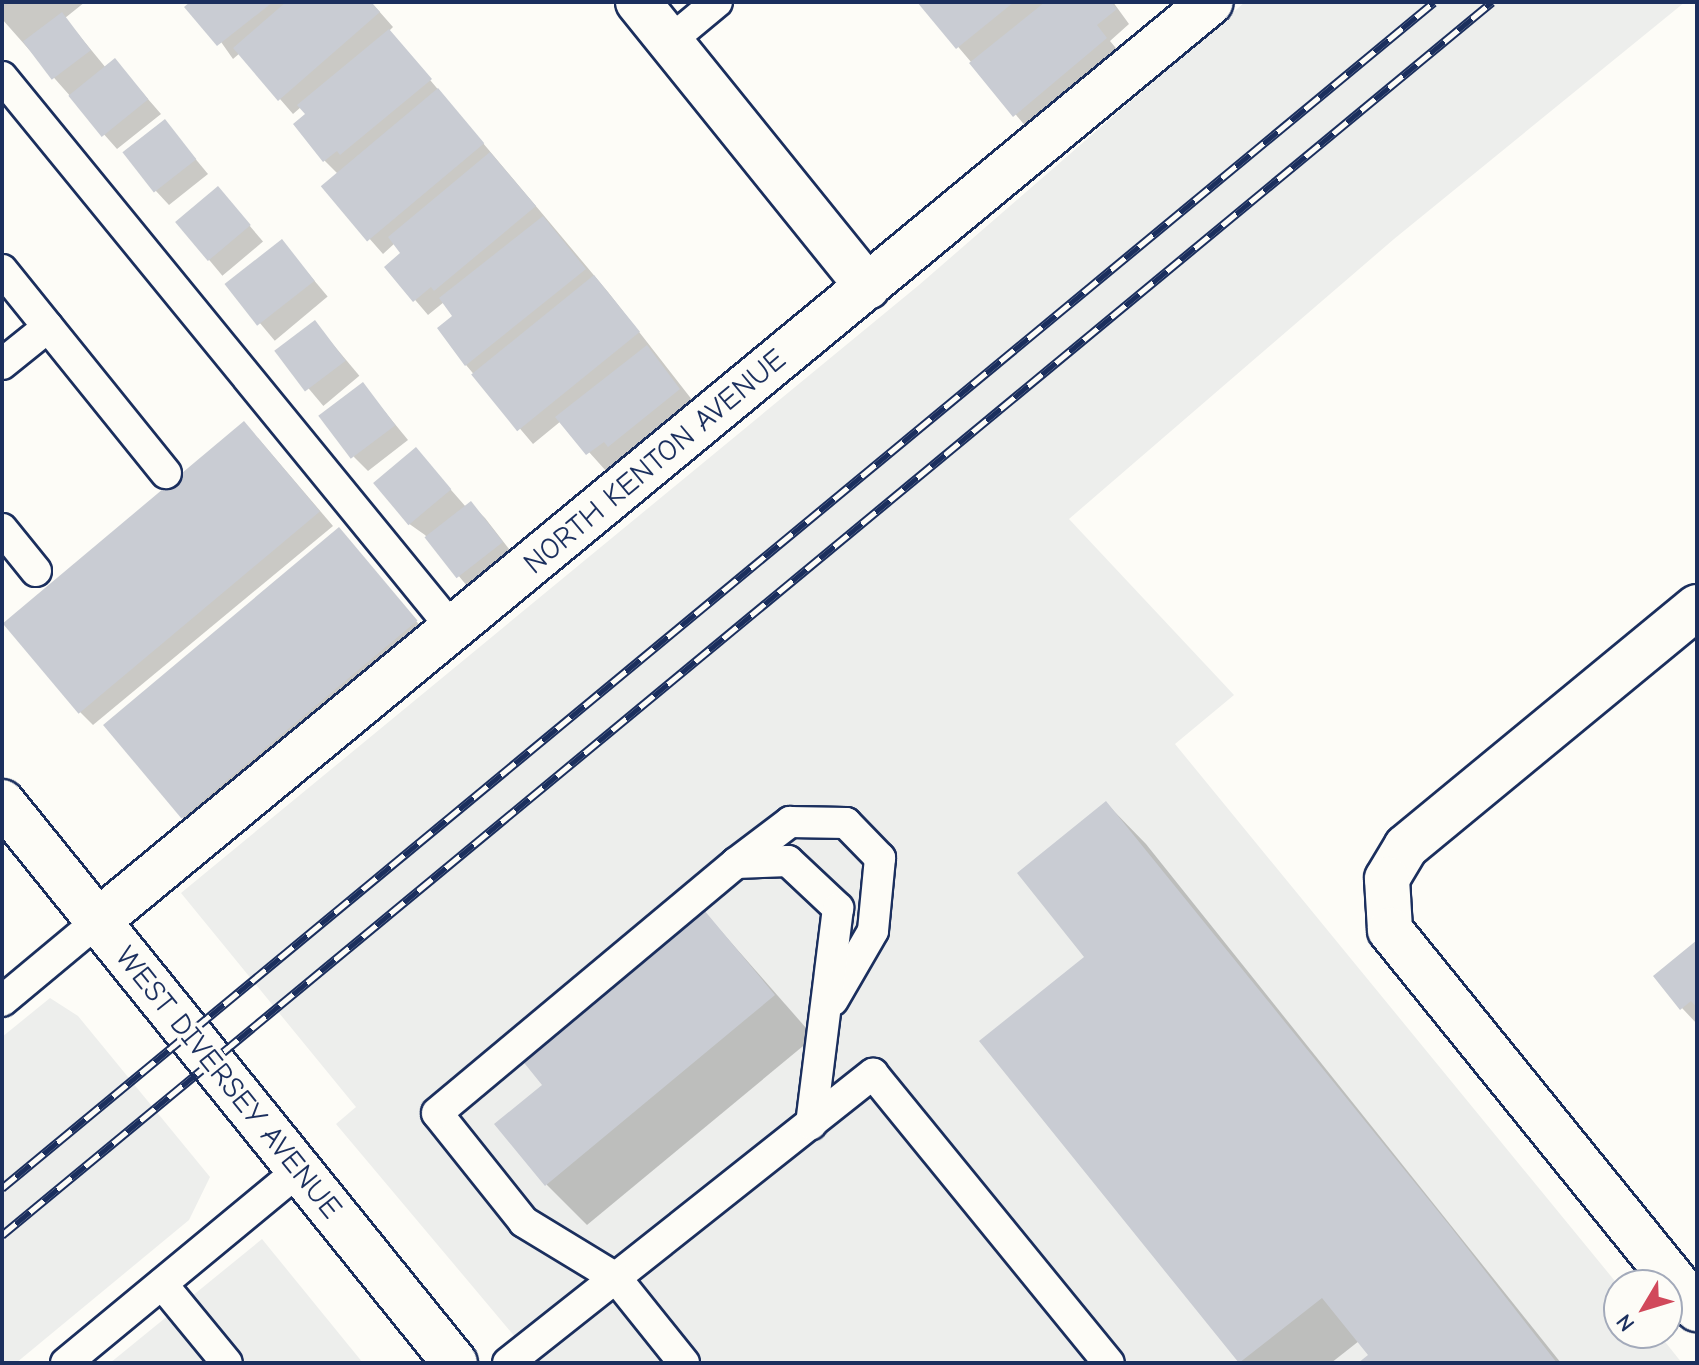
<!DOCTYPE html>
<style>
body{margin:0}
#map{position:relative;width:1699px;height:1365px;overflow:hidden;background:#fdfcf7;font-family:"Comic Neue",sans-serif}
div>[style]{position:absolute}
.built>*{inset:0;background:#edeeec}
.shadow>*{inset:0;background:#0003;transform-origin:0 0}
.building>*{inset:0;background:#c9ccd3;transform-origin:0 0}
.roads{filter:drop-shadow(2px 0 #1b2f5e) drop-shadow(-2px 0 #1b2f5e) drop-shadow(0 2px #1b2f5e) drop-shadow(0 -2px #1b2f5e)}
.lane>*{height:30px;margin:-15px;padding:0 15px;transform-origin:15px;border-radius:15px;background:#fdfcf7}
.street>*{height:44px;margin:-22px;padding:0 22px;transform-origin:22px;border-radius:22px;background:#fdfcf7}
.secondary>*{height:44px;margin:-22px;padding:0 22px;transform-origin:22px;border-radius:22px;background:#fdfcf7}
.rail>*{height:9px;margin-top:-4.5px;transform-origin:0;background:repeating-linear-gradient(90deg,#fdfcf7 0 18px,#1b2f5e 0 36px);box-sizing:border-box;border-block:2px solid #1b2f5e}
span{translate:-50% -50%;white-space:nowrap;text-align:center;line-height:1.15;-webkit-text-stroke:8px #fdfcf7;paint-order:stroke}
.street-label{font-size:30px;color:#1b2f5e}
.frame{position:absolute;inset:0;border:4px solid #1b2f5e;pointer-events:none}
.north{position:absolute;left:1603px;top:1269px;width:80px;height:80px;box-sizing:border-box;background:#fdfcf7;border:2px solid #a3aaba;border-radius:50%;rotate:232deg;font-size:22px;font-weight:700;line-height:32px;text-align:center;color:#1b2f5e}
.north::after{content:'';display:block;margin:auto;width:28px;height:36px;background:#d1495b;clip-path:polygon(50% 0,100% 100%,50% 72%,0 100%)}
</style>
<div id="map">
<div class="built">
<div style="clip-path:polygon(1245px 2px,1685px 2px,1394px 239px,1069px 519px,1234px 695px,1175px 744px,1619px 1286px,1619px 1333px,1658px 1333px,1682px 1363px,537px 1363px,336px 1124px,356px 1107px,181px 893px,919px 285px)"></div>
<div style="clip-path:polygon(50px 998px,78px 1016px,210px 1177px,189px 1220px,16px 1363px,2px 1363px,2px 1037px)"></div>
<div style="clip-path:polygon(262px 1239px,363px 1363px,110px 1363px)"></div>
</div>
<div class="shadow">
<div style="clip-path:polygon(2px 2px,85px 2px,65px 18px,106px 68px,115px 61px,161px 114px,117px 149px,2px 19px)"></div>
<div style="clip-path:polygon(193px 2px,371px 2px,393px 27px,389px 31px,608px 292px,707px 419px,616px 482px,561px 421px,533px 444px,466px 365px,454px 316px,444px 302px,428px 315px,387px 267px,403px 253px,395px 243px,383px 254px,324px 187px,338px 174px,324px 160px,308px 114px,301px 107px,293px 114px,240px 53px,233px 59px)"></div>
<div style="clip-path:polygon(920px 2px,1113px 2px,1129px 24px,1110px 41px,1120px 53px,1028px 129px)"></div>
<div style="clip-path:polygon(164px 121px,208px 174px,169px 205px,155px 190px)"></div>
<div style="left:218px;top:188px;width:70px;height:53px;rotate:50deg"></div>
<div style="left:282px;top:242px;width:71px;height:69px;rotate:50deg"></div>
<div style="left:315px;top:323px;width:69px;height:47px;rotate:50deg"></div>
<div style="clip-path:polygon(363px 385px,408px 440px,368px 471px,354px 457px)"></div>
<div style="clip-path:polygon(258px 438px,333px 526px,93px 725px,79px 711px)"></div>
<div style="clip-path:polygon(416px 450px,466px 507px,471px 504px,485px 518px,516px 558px,472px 592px,425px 535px,408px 523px)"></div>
<div style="left:339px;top:529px;width:140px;height:305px;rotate:50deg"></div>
<div style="clip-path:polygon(1106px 803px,1146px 844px,1561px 1363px,1361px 1363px,1370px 1356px,1359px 1341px,1331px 1363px,1241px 1363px,982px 1042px,1086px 957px)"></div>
<div style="clip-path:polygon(699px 906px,814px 1037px,587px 1225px,547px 1185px,545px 1085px)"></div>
<div style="clip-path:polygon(1697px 943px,1697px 1024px,1682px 1008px)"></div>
</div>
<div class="building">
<div style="clip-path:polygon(190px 2px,273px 2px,217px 46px,184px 7px)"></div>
<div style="clip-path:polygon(286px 2px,371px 2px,380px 12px,278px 101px,233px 48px)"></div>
<div style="clip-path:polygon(917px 2px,1014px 2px,956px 49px)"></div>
<div style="clip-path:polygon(1045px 2px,1111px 2px,1117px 9px,1097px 25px,1107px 38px,1013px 117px,969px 63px)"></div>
<div style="left:62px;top:12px;width:48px;height:49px;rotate:53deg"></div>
<div style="clip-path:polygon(389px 29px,432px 79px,340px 155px,337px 151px,323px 162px,293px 124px,305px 114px,297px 105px)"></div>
<div style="left:115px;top:58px;width:53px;height:60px;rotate:51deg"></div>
<div style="left:438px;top:88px;width:72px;height:153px;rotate:50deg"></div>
<div style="left:165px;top:119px;width:51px;height:54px;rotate:52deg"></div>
<div style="clip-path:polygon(490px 152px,536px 206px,434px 291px,431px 287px,413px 302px,384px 267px,400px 253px,388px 237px)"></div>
<div style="left:218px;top:186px;width:51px;height:56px;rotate:50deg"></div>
<div style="clip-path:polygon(543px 216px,586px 269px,465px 366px,437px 328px,452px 316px,439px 298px)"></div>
<div style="left:282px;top:239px;width:53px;height:73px;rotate:52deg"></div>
<div style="left:594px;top:275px;width:73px;height:158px;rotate:51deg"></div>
<div style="left:315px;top:320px;width:51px;height:51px;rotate:53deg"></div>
<div style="clip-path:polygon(647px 345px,680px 389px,608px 447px,604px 442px,586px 455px,555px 417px)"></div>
<div style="left:363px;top:382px;width:54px;height:56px;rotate:53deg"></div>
<div style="left:244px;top:421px;width:118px;height:315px;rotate:50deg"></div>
<div style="left:416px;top:447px;width:55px;height:56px;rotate:50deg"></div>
<div style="left:471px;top:501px;width:52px;height:59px;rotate:52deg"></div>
<div style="left:339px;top:527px;width:122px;height:308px;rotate:50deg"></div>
<div style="clip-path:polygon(1106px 801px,1450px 1226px,1557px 1363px,1358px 1363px,1368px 1355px,1322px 1298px,1239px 1363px,979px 1041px,1084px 957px,1017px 873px)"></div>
<div style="clip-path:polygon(699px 904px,775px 995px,545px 1186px,494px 1124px,542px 1085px,517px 1054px)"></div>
<div style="clip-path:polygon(1697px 940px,1697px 1008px,1691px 1001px,1680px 1010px,1653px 976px)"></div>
</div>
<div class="roads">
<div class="lane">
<div style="left:670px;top:41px;width:61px;rotate:-39.7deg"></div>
<div style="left:2px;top:77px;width:713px;rotate:50.75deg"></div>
<div style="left:2px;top:270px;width:261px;rotate:51.1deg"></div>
<div style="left:2px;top:364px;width:59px;rotate:-38.8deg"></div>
<div style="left:2px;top:529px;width:54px;rotate:51deg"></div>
<div style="left:736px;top:863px;width:68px;rotate:-37.2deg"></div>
<div style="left:790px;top:822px;width:56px;rotate:1deg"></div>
<div style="left:846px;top:823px;width:49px;rotate:45.8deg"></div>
<div style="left:880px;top:858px;width:73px;rotate:95.5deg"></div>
<div style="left:873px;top:931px;width:80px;rotate:120.1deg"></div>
<div style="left:2px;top:1001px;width:125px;rotate:-39.8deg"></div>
<div style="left:162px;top:1284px;width:102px;rotate:50.6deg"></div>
<div style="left:66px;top:1363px;width:303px;rotate:-39.6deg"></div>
<div style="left:508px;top:1363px;width:466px;rotate:-38.4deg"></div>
<div style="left:873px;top:1074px;width:373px;rotate:50.8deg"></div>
<div style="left:684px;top:1363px;width:109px;rotate:-128.7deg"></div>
<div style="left:616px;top:1278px;width:108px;rotate:-148.7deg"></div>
<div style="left:524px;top:1222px;width:139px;rotate:-128.6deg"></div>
<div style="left:437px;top:1113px;width:390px;rotate:-39.9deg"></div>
<div style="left:736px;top:863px;width:52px;rotate:-2.2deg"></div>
<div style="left:788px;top:861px;width:69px;rotate:43.2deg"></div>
<div style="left:838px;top:908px;width:218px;rotate:97.1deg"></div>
</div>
<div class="street">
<div style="left:638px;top:2px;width:366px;rotate:51.1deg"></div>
<div style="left:1697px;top:607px;width:377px;rotate:140.5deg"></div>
<div style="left:1406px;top:847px;width:37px;rotate:121deg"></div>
<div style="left:1387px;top:879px;width:51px;rotate:86.6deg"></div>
<div style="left:1390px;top:930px;width:488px;rotate:51deg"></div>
<div style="left:98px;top:921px;width:1443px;rotate:-39.55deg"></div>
</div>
<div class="secondary">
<div style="left:2px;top:802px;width:721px;rotate:51.08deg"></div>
</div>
</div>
<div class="rail">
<div style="left:2px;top:1188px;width:1859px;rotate:-39.63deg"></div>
<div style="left:2px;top:1235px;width:1934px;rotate:-39.61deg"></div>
</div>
<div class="street-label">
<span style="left:655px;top:462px;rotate:-40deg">NORTH KENTON AVENUE</span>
<span style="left:228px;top:1083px;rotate:51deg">WEST DIVERSEY AVENUE</span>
</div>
<div class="frame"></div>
<div class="north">N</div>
</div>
